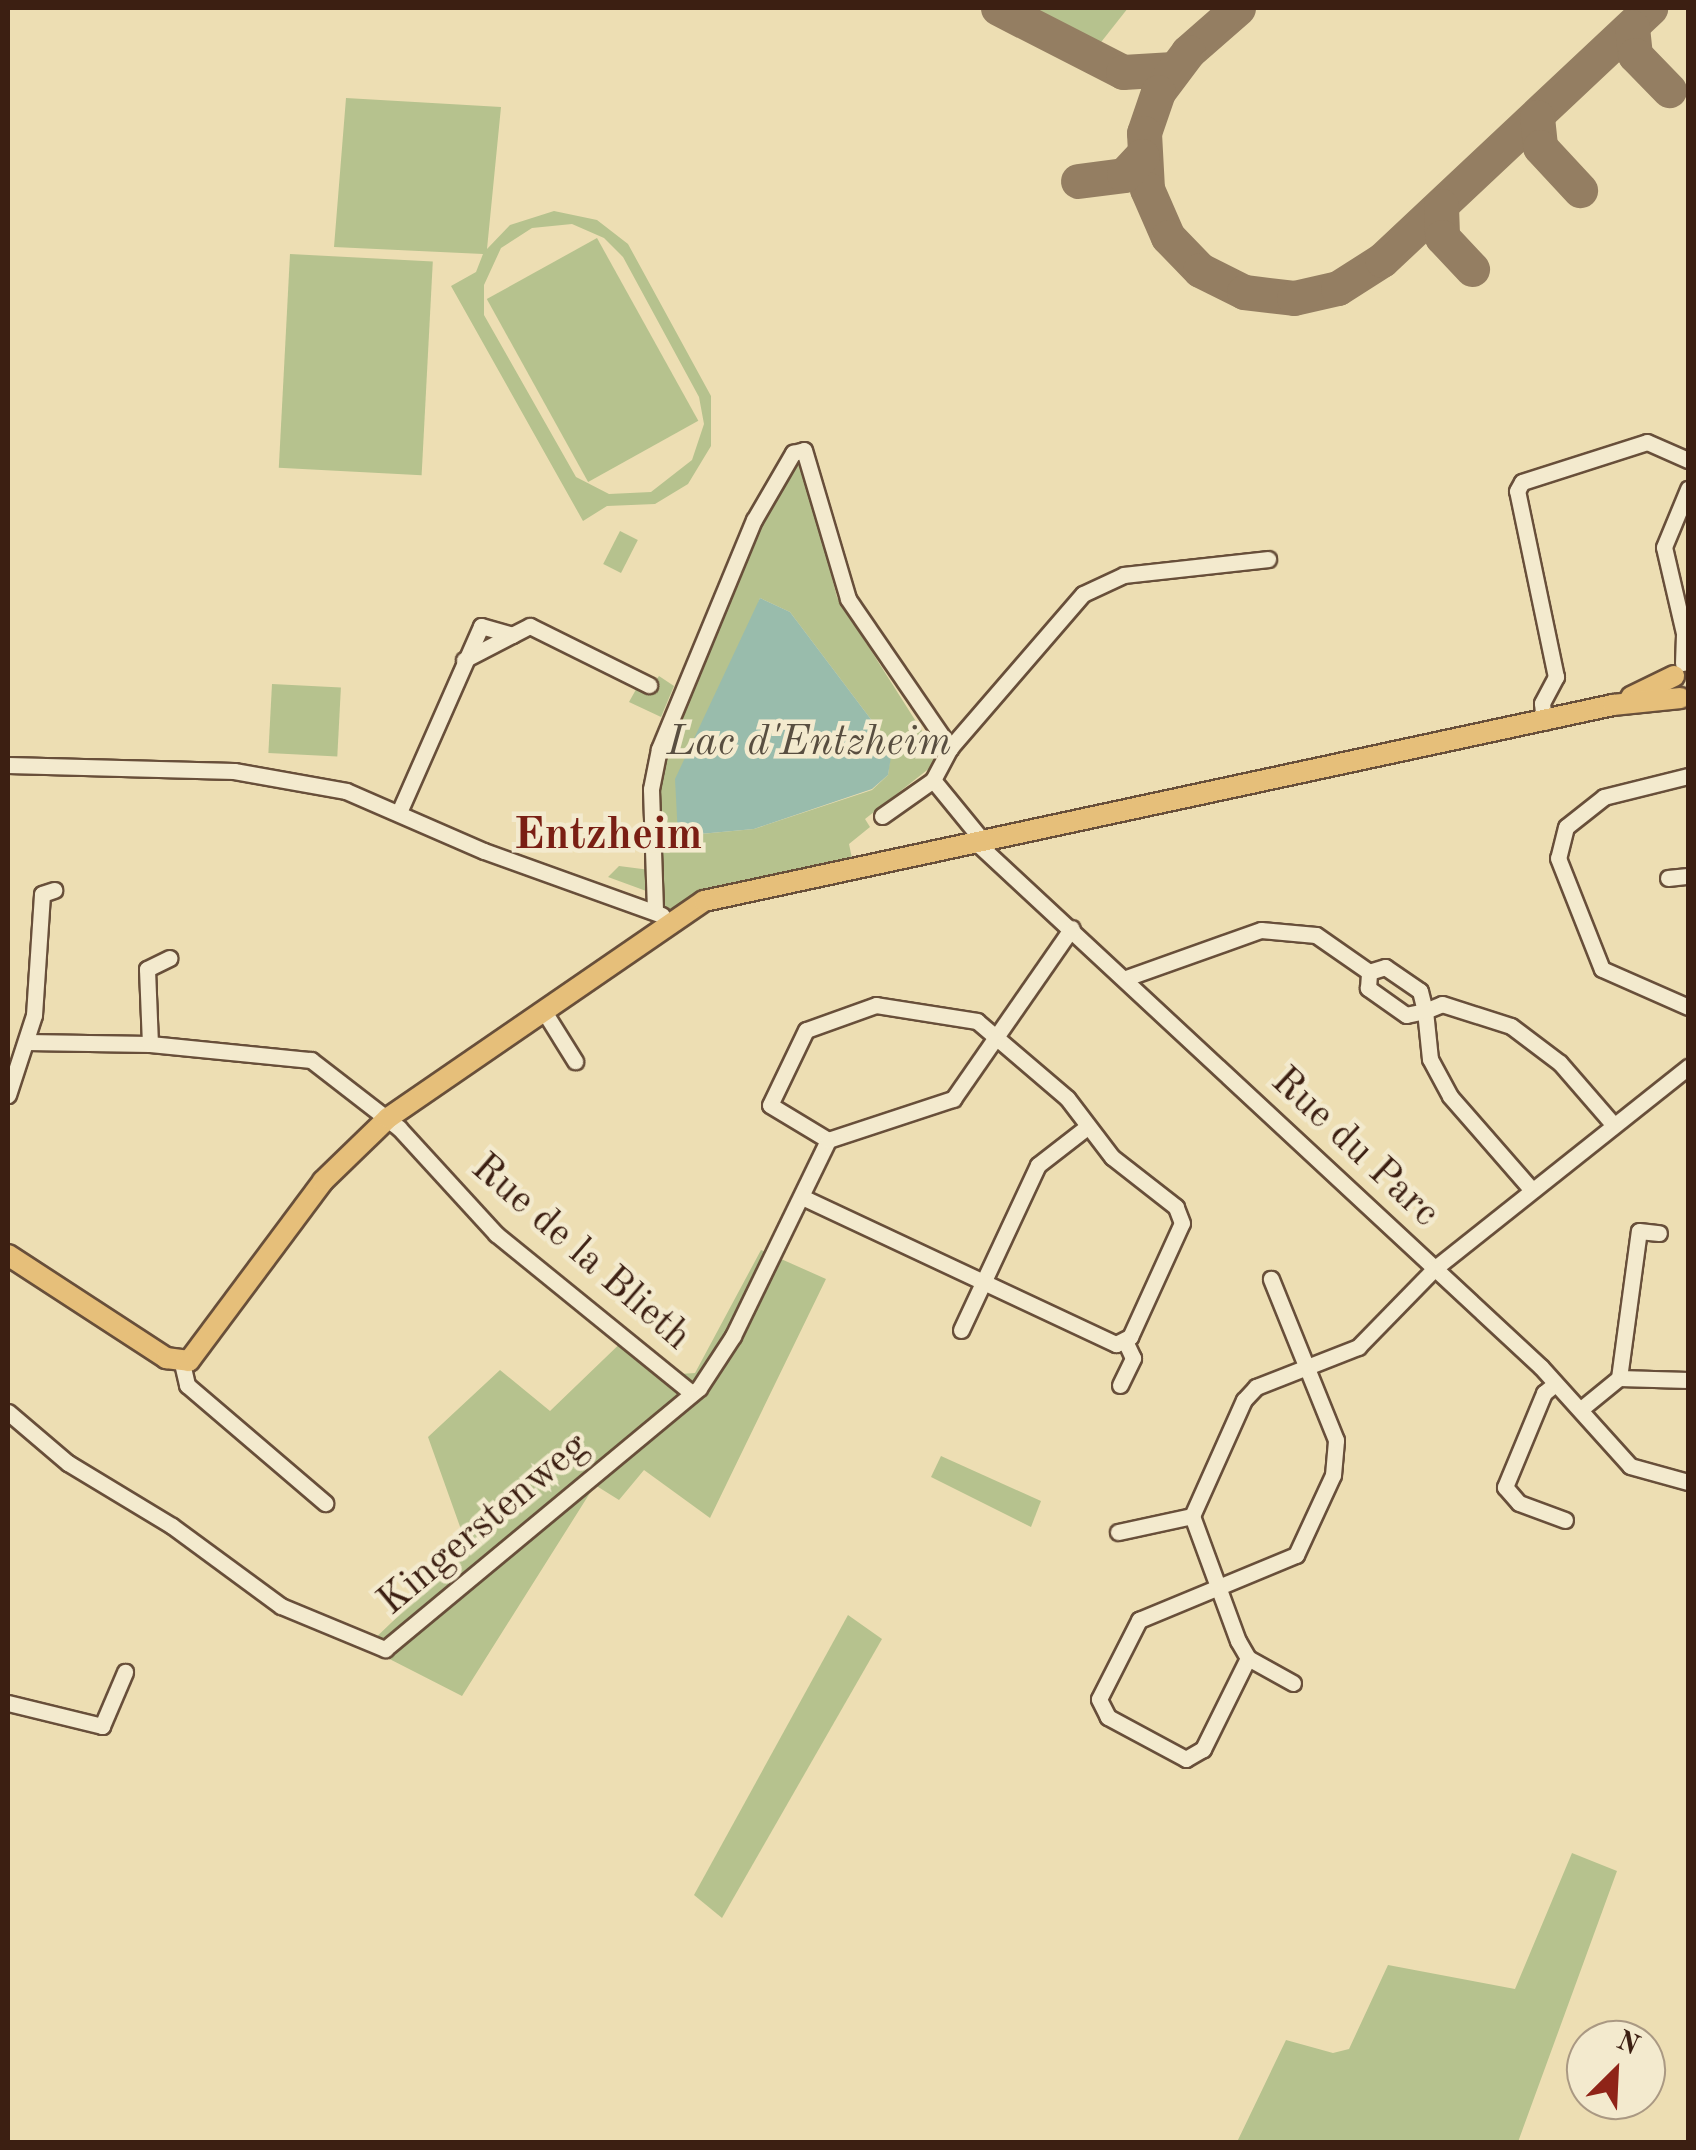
<!DOCTYPE html>
<style>
body{margin:0}
#map{position:relative;width:1696px;height:2150px;overflow:hidden;background:#eddeb3;font-family:"Old Standard TT",serif}
div>[style]{position:absolute}
.green>*{inset:0;background:#b6c28e;transform-origin:0 0}
.water>*{inset:0;background:#99bcac}
.taxiway>*{height:35px;margin:-17.5px;padding:0 17.5px;transform-origin:17.5px;border-radius:17.5px;background:#947e62}
.roads{filter:drop-shadow(2px 0 #684f3a) drop-shadow(-2px 0 #684f3a) drop-shadow(0 2px #684f3a) drop-shadow(0 -2px #684f3a)}
.minor>*{height:15px;margin:-7.5px;padding:0 7.5px;transform-origin:7.5px;border-radius:7.5px;background:#f3eace}
.major>*{height:20px;margin:-10px;padding:0 10px;transform-origin:10px;border-radius:10px;background:#e6bf7a}
span{translate:-50% -50%;white-space:nowrap;text-align:center;line-height:1.15;-webkit-text-stroke:9px #f3eace;paint-order:stroke}
.street-label{font-size:40px;color:#3c1f12}
.water-label{font-size:42px;color:#584e40;font-style:italic}
.quarter-label{font-size:45px;color:#7a1f14;font-weight:700}
.frame{position:absolute;inset:0;border:10px solid #3c1f12;pointer-events:none}
.north{position:absolute;left:1566px;top:2020px;width:100px;height:100px;box-sizing:border-box;background:#f3eace;border:2px solid #aa9983;border-radius:50%;rotate:24deg;font-size:28px;font-weight:700;line-height:40px;text-align:center;color:#3c1f12}
.north::after{content:'';display:block;margin:auto;width:35px;height:45px;background:#8f2418;clip-path:polygon(50% 0,100% 100%,50% 72%,0 100%)}
</style>
<div id="map">
<div class="green">
<div style="clip-path:polygon(1022px 8px,1128px 8px,1098px 46px)"></div>
<div style="clip-path:polygon(evenodd,346px 98px,501px 107px,487px 249px,510px 225px,554px 211px,597px 220px,628px 244px,711px 396px,711px 446px,688px 484px,655px 504px,607px 506px,583px 521px,451px 286px,476px 272px,483px 254px,334px 247px,346px 98px,572px 224px,604px 238px,623px 257px,699px 397px,704px 424px,692px 460px,651px 492px,609px 494px,576px 477px,484px 315px,484px 285px,501px 248px,532px 228px,572px 224px)"></div>
<div style="left:597px;top:238px;width:209px;height:126px;rotate:61deg"></div>
<div style="left:290px;top:254px;width:143px;height:214px;rotate:3deg"></div>
<div style="clip-path:polygon(evenodd,801px 459px,837px 597px,936px 753px,931px 767px,865px 819px,870px 827px,849px 844px,853px 863px,688px 901px,669px 912px,652px 902px,649px 892px,608px 877px,619px 866px,650px 870px,646px 849px,630px 835px,648px 830px,657px 768px,759px 524px,801px 459px,760px 598px,790px 612px,882px 734px,891px 751px,888px 775px,872px 790px,754px 829px,679px 836px,760px 598px)"></div>
<div style="left:620px;top:531px;width:20px;height:37px;rotate:27deg"></div>
<div style="clip-path:polygon(659px 676px,674px 686px,661px 717px,629px 702px,639px 684px,650px 689px)"></div>
<div style="left:272px;top:684px;width:69px;height:69px;rotate:3deg"></div>
<div style="clip-path:polygon(761px 1250px,826px 1279px,710px 1518px,644px 1470px,619px 1500px,595px 1485px,462px 1696px,366px 1647px,468px 1549px,428px 1437px,500px 1370px,550px 1411px,631px 1333px,680px 1374px,695px 1373px)"></div>
<div style="clip-path:polygon(941px 1456px,1041px 1501px,1031px 1527px,931px 1477px)"></div>
<div style="clip-path:polygon(848px 1615px,882px 1639px,722px 1918px,694px 1895px)"></div>
<div style="clip-path:polygon(1572px 1853px,1617px 1871px,1518px 2142px,1237px 2142px,1286px 2040px,1333px 2053px,1349px 2049px,1388px 1965px,1515px 1989px)"></div>
</div>
<div class="water">
<div style="clip-path:polygon(760px 598px,790px 612px,882px 734px,892px 751px,888px 775px,872px 789px,754px 829px,678px 836px,675px 779px)"></div>
</div>
<div class="taxiway">
<div style="left:998px;top:8px;width:140px;rotate:27.1deg"></div>
<div style="left:1123px;top:72px;width:50px;rotate:-3.4deg"></div>
<div style="left:1238px;top:8px;width:67px;rotate:138.7deg"></div>
<div style="left:1188px;top:52px;width:50px;rotate:126.9deg"></div>
<div style="left:1158px;top:92px;width:43px;rotate:108.9deg"></div>
<div style="left:1144px;top:133px;width:56px;rotate:86.9deg"></div>
<div style="left:1147px;top:189px;width:52px;rotate:66.4deg"></div>
<div style="left:1168px;top:237px;width:46px;rotate:45.9deg"></div>
<div style="left:1200px;top:270px;width:49px;rotate:26.6deg"></div>
<div style="left:1244px;top:292px;width:50px;rotate:6.8deg"></div>
<div style="left:1294px;top:298px;width:45px;rotate:-12.8deg"></div>
<div style="left:1338px;top:288px;width:52px;rotate:-32.5deg"></div>
<div style="left:1382px;top:260px;width:368px;rotate:-43.2deg"></div>
<div style="left:1632px;top:27px;width:28px;rotate:84deg"></div>
<div style="left:1635px;top:55px;width:49px;rotate:45.8deg"></div>
<div style="left:1537px;top:117px;width:30px;rotate:84deg"></div>
<div style="left:1540px;top:147px;width:59px;rotate:47.1deg"></div>
<div style="left:1078px;top:181px;width:46px;rotate:-7.4deg"></div>
<div style="left:1124px;top:175px;width:26px;rotate:-47deg"></div>
<div style="left:1441px;top:206px;width:31px;rotate:88deg"></div>
<div style="left:1442px;top:237px;width:44px;rotate:46.8deg"></div>
</div>
<div class="roads">
<div class="minor">
<div style="left:464px;top:660px;width:54px;rotate:-27.5deg"></div>
<div style="left:1683px;top:663px;width:30px;rotate:-88deg"></div>
<div style="left:1684px;top:633px;width:88px;rotate:-103.1deg"></div>
<div style="left:1664px;top:547px;width:63px;rotate:-67.5deg"></div>
<div style="left:1544px;top:722px;width:19px;rotate:-96deg"></div>
<div style="left:1542px;top:703px;width:30px;rotate:-62deg"></div>
<div style="left:1556px;top:677px;width:190px;rotate:-101.8deg"></div>
<div style="left:1517px;top:491px;width:10px;rotate:-61deg"></div>
<div style="left:1522px;top:482px;width:131px;rotate:-17.7deg"></div>
<div style="left:1647px;top:442px;width:45px;rotate:23.7deg"></div>
<div style="left:8px;top:765px;width:226px;rotate:1.5deg"></div>
<div style="left:234px;top:771px;width:114px;rotate:10.1deg"></div>
<div style="left:346px;top:791px;width:150px;rotate:23.5deg"></div>
<div style="left:484px;top:851px;width:189px;rotate:19.8deg"></div>
<div style="left:1688px;top:776px;width:87px;rotate:166deg"></div>
<div style="left:1604px;top:797px;width:48px;rotate:141.7deg"></div>
<div style="left:1566px;top:827px;width:32px;rotate:104deg"></div>
<div style="left:1558px;top:858px;width:119px;rotate:68.4deg"></div>
<div style="left:1602px;top:969px;width:94px;rotate:23.8deg"></div>
<div style="left:933px;top:780px;width:71px;rotate:50.7deg"></div>
<div style="left:978px;top:835px;width:10px;rotate:84deg"></div>
<div style="left:979px;top:845px;width:767px;rotate:42.89deg"></div>
<div style="left:1541px;top:1367px;width:133px;rotate:48deg"></div>
<div style="left:1630px;top:1466px;width:60px;rotate:15.4deg"></div>
<div style="left:400px;top:810px;width:201px;rotate:-66.2deg"></div>
<div style="left:481px;top:626px;width:32px;rotate:16deg"></div>
<div style="left:512px;top:635px;width:20px;rotate:-27deg"></div>
<div style="left:530px;top:626px;width:133px;rotate:26.4deg"></div>
<div style="left:882px;top:816px;width:62px;rotate:-35.2deg"></div>
<div style="left:933px;top:780px;width:36px;rotate:-62deg"></div>
<div style="left:950px;top:748px;width:203px;rotate:-49.2deg"></div>
<div style="left:1083px;top:594px;width:45px;rotate:-24.9deg"></div>
<div style="left:1124px;top:575px;width:145px;rotate:-6.3deg"></div>
<div style="left:1668px;top:878px;width:20px;rotate:-6deg"></div>
<div style="left:655px;top:910px;width:121px;rotate:-91.9deg"></div>
<div style="left:651px;top:789px;width:41px;rotate:-78.7deg"></div>
<div style="left:659px;top:749px;width:248px;rotate:-67.5deg"></div>
<div style="left:754px;top:520px;width:78px;rotate:-59.8deg"></div>
<div style="left:793px;top:453px;width:11px;rotate:-15deg"></div>
<div style="left:804px;top:450px;width:155px;rotate:73.5deg"></div>
<div style="left:848px;top:599px;width:181px;rotate:55.6deg"></div>
<div style="left:1385px;top:967px;width:42px;rotate:34.4deg"></div>
<div style="left:1420px;top:991px;width:21px;rotate:76deg"></div>
<div style="left:1425px;top:1011px;width:19px;rotate:168deg"></div>
<div style="left:1406px;top:1015px;width:47px;rotate:-144.6deg"></div>
<div style="left:1368px;top:988px;width:16px;rotate:-86deg"></div>
<div style="left:1369px;top:972px;width:17px;rotate:-17deg"></div>
<div style="left:1126px;top:978px;width:143px;rotate:-19.6deg"></div>
<div style="left:1261px;top:930px;width:55px;rotate:5.2deg"></div>
<div style="left:1316px;top:935px;width:65px;rotate:34.9deg"></div>
<div style="left:545px;top:1013px;width:57px;rotate:58deg"></div>
<div style="left:27px;top:1042px;width:123px;rotate:0.9deg"></div>
<div style="left:150px;top:1044px;width:162px;rotate:5.7deg"></div>
<div style="left:311px;top:1060px;width:111px;rotate:37.7deg"></div>
<div style="left:399px;top:1128px;width:144px;rotate:47.5deg"></div>
<div style="left:496px;top:1234px;width:249px;rotate:39.1deg"></div>
<div style="left:150px;top:1044px;width:75px;rotate:-92.3deg"></div>
<div style="left:147px;top:969px;width:25px;rotate:-26deg"></div>
<div style="left:8px;top:1095px;width:84px;rotate:-72deg"></div>
<div style="left:34px;top:1015px;width:121px;rotate:-86.2deg"></div>
<div style="left:42px;top:894px;width:13px;rotate:-18deg"></div>
<div style="left:1531px;top:1189px;width:123px;rotate:-131.1deg"></div>
<div style="left:1450px;top:1096px;width:42px;rotate:-118.4deg"></div>
<div style="left:1430px;top:1059px;width:48px;rotate:-95.9deg"></div>
<div style="left:1425px;top:1011px;width:18px;rotate:-22deg"></div>
<div style="left:1442px;top:1004px;width:72px;rotate:17.7deg"></div>
<div style="left:1511px;top:1026px;width:61px;rotate:37.1deg"></div>
<div style="left:1560px;top:1063px;width:79px;rotate:49.1deg"></div>
<div style="left:802px;top:1197px;width:347px;rotate:25.1deg"></div>
<div style="left:1116px;top:1344px;width:16px;rotate:-27deg"></div>
<div style="left:1130px;top:1337px;width:125px;rotate:-65.5deg"></div>
<div style="left:1182px;top:1223px;width:17px;rotate:-111deg"></div>
<div style="left:1176px;top:1207px;width:81px;rotate:-142deg"></div>
<div style="left:1112px;top:1157px;width:74px;rotate:-127.3deg"></div>
<div style="left:1067px;top:1098px;width:118px;rotate:-139.5deg"></div>
<div style="left:977px;top:1021px;width:102px;rotate:-171deg"></div>
<div style="left:876px;top:1005px;width:74px;rotate:160.3deg"></div>
<div style="left:806px;top:1030px;width:83px;rotate:115.6deg"></div>
<div style="left:770px;top:1105px;width:68px;rotate:31.1deg"></div>
<div style="left:961px;top:1330px;width:182px;rotate:-65deg"></div>
<div style="left:1038px;top:1165px;width:62px;rotate:-37.8deg"></div>
<div style="left:182px;top:1363px;width:23px;rotate:77deg"></div>
<div style="left:187px;top:1385px;width:182px;rotate:40.5deg"></div>
<div style="left:1619px;top:1378px;width:148px;rotate:-82.3deg"></div>
<div style="left:1639px;top:1231px;width:20px;rotate:6deg"></div>
<div style="left:1555px;top:1384px;width:14px;rotate:141deg"></div>
<div style="left:1544px;top:1393px;width:102px;rotate:112.5deg"></div>
<div style="left:1505px;top:1487px;width:21px;rotate:49deg"></div>
<div style="left:1519px;top:1503px;width:49px;rotate:20.3deg"></div>
<div style="left:1120px;top:1385px;width:30px;rotate:-64deg"></div>
<div style="left:1133px;top:1358px;width:17px;rotate:-115deg"></div>
<div style="left:1581px;top:1409px;width:49px;rotate:-39.2deg"></div>
<div style="left:1619px;top:1378px;width:69px;rotate:1.7deg"></div>
<div style="left:8px;top:1412px;width:79px;rotate:40.4deg"></div>
<div style="left:68px;top:1463px;width:122px;rotate:31.2deg"></div>
<div style="left:172px;top:1526px;width:135px;rotate:36.3deg"></div>
<div style="left:281px;top:1606px;width:113px;rotate:22.5deg"></div>
<div style="left:385px;top:1649px;width:408px;rotate:-39.7deg"></div>
<div style="left:699px;top:1388px;width:62px;rotate:-56.8deg"></div>
<div style="left:733px;top:1336px;width:218px;rotate:-64.1deg"></div>
<div style="left:828px;top:1140px;width:132px;rotate:-18.2deg"></div>
<div style="left:953px;top:1099px;width:208px;rotate:-55.2deg"></div>
<div style="left:1118px;top:1532px;width:76px;rotate:-12.2deg"></div>
<div style="left:1248px;top:1658px;width:102px;rotate:116.3deg"></div>
<div style="left:1203px;top:1749px;width:20px;rotate:150deg"></div>
<div style="left:1186px;top:1759px;width:89px;rotate:-151.7deg"></div>
<div style="left:1108px;top:1717px;width:20px;rotate:-117deg"></div>
<div style="left:1099px;top:1699px;width:89px;rotate:-63.1deg"></div>
<div style="left:1139px;top:1620px;width:170px;rotate:-22.5deg"></div>
<div style="left:1296px;top:1555px;width:88px;rotate:-65.2deg"></div>
<div style="left:1333px;top:1475px;width:35px;rotate:-85deg"></div>
<div style="left:1336px;top:1440px;width:174px;rotate:-112deg"></div>
<div style="left:1293px;top:1683px;width:51px;rotate:-150.9deg"></div>
<div style="left:1248px;top:1658px;width:20px;rotate:-120deg"></div>
<div style="left:1238px;top:1641px;width:133px;rotate:-110.2deg"></div>
<div style="left:1192px;top:1516px;width:127px;rotate:-65.9deg"></div>
<div style="left:1244px;top:1400px;width:18px;rotate:-47deg"></div>
<div style="left:1256px;top:1387px;width:110px;rotate:-21.4deg"></div>
<div style="left:1358px;top:1347px;width:109px;rotate:-45.7deg"></div>
<div style="left:1434px;top:1269px;width:325px;rotate:-38.5deg"></div>
<div style="left:8px;top:1703px;width:97px;rotate:13.7deg"></div>
<div style="left:102px;top:1726px;width:59px;rotate:-66.9deg"></div>
</div>
<div class="major">
<div style="left:1631px;top:697px;width:48px;rotate:-26deg"></div>
<div style="left:8px;top:1255px;width:189px;rotate:33.1deg"></div>
<div style="left:166px;top:1358px;width:23px;rotate:7deg"></div>
<div style="left:189px;top:1361px;width:224px;rotate:-53.3deg"></div>
<div style="left:323px;top:1181px;width:91px;rotate:-44.1deg"></div>
<div style="left:388px;top:1118px;width:383px;rotate:-34.5deg"></div>
<div style="left:704px;top:901px;width:930px;rotate:-12.17deg"></div>
<div style="left:1613px;top:705px;width:68px;rotate:-5.9deg"></div>
</div>
</div>
<div class="street-label">
<span style="left:1354px;top:1148px;rotate:43deg">Rue du Parc</span>
<span style="left:580px;top:1253px;rotate:41deg">Rue de la Blieth</span>
<span style="left:484px;top:1525px;rotate:-40deg">Kingerstenweg</span>
</div>
<div class="water-label">
<span style="left:809px;top:743px">Lac d'Entzheim</span>
</div>
<div class="quarter-label">
<span style="left:608px;top:837px">Entzheim</span>
</div>
<div class="frame"></div>
<div class="north">N</div>
</div>
